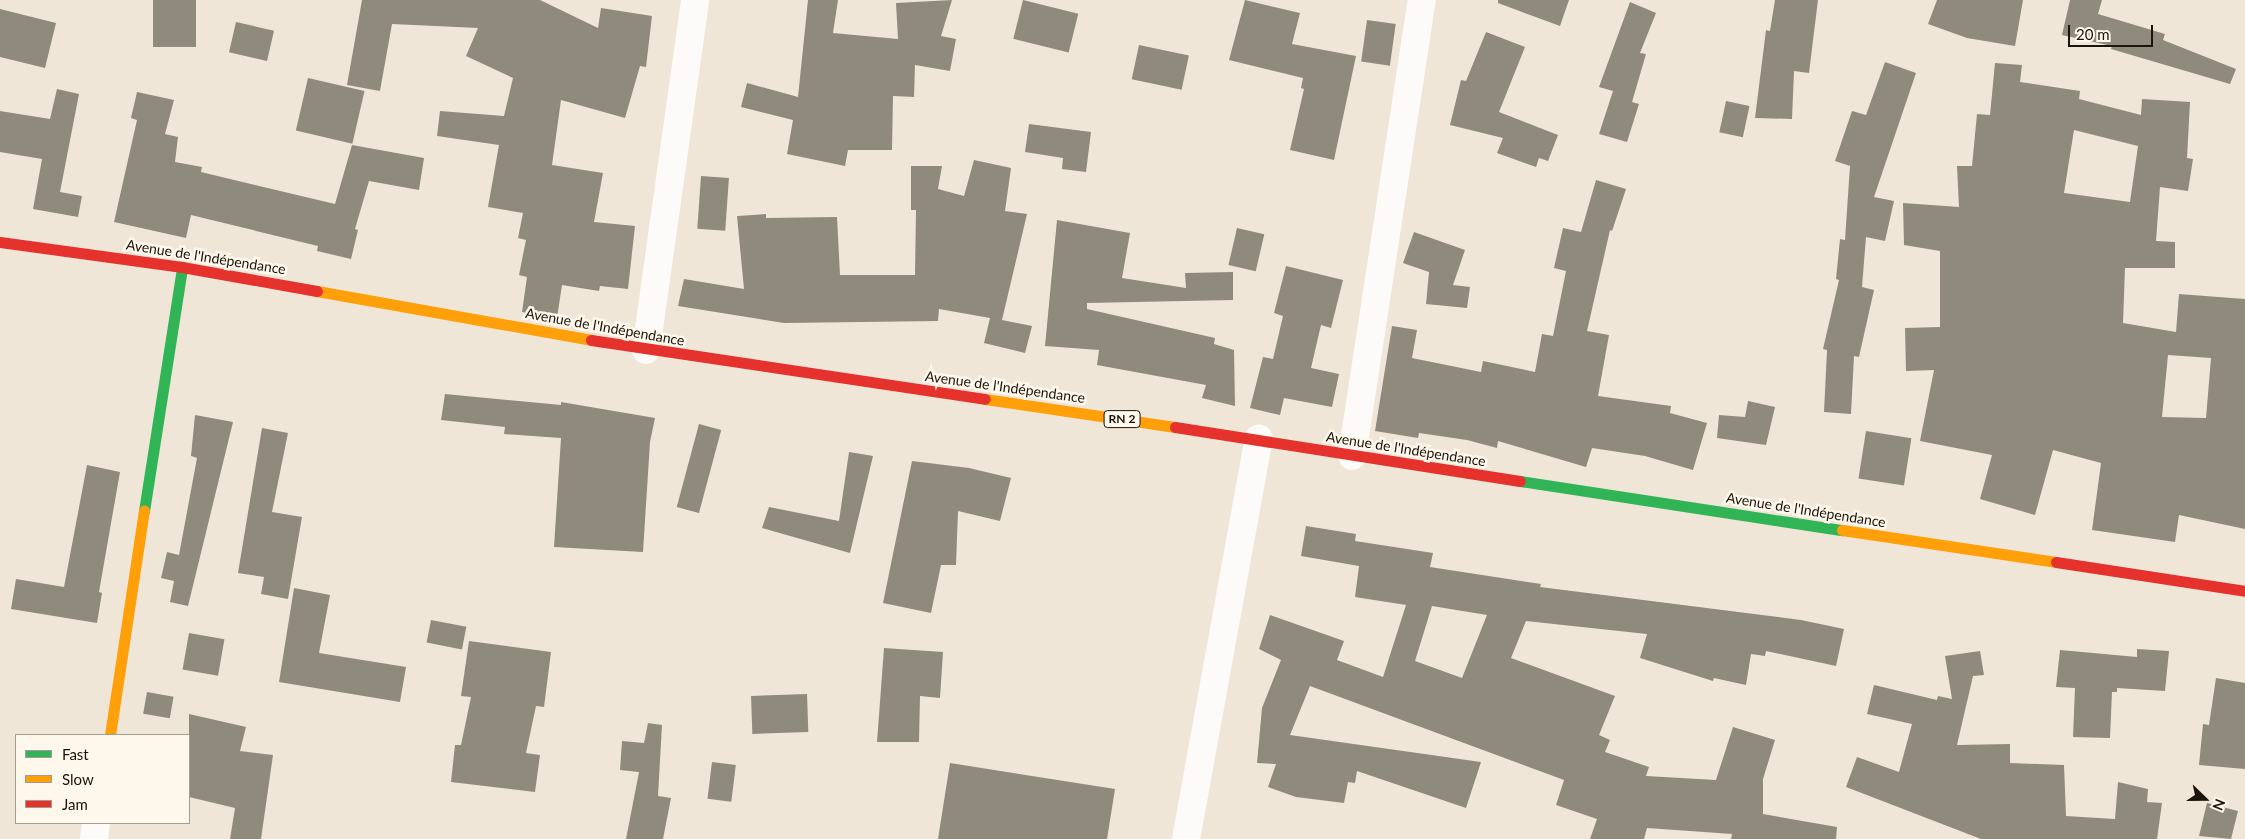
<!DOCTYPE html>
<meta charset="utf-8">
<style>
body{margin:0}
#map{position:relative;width:2245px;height:839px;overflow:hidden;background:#f0e6d8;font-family:Lato,sans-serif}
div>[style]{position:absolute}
.building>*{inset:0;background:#8f8a7b;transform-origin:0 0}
.street>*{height:28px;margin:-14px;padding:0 14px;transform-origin:14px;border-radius:14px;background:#fdfbf9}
.fast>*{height:11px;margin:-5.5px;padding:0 5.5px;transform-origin:5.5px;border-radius:5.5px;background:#30b455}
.slow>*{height:11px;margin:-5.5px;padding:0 5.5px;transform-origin:5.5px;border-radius:5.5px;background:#ff9f0a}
.jam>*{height:11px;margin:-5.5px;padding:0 5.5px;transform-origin:5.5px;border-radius:5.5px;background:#e5322d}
span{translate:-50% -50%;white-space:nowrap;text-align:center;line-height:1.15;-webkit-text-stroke:5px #fef7ec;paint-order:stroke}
.shield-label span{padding:1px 4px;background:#fef7ec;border:1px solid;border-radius:4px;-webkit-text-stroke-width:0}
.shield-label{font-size:12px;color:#1a140a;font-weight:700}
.street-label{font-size:14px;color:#1a140a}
.legend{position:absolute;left:15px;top:734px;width:175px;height:90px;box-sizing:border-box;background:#fef7ec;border:1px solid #a39c92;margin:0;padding:6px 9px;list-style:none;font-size:15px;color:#1a140a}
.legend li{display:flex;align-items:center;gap:10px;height:25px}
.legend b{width:25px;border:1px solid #a39c92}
.north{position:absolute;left:2180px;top:774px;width:50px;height:50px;-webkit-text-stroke:4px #fef7ec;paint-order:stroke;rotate:112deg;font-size:14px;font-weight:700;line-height:20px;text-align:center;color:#1a140a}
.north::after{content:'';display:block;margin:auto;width:18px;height:22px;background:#1a140a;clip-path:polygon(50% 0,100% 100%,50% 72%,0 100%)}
.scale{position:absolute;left:2068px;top:25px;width:85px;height:22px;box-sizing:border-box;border:2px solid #1a140a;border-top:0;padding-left:6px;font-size:15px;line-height:18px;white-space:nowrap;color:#1a140a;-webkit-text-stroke:4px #fef7ec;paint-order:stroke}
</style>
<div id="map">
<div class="building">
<div style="left:153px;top:0;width:43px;height:47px"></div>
<div style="clip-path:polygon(362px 0,540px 0,598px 28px,601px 8px,652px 16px,646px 67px,640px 66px,625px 118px,561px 100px,552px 165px,603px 173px,594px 222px,635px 226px,628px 289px,600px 286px,599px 291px,562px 285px,557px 318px,522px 312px,527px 277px,519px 275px,526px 240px,518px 238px,523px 213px,488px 207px,499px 145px,437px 136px,440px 111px,504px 116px,513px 78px,466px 56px,478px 28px,392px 24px,380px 91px,347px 85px)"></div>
<div style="clip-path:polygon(808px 0,838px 0,833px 33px,898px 39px,896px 3px,952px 0,941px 36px,956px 39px,950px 71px,915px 65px,914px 97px,893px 96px,892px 150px,848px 150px,845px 166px,787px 154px,793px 120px,741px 107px,747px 83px,798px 97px)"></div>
<div style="left:1023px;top:0;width:57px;height:40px;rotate:14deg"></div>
<div style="clip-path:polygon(1245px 0,1300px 13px,1292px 44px,1356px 56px,1334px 160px,1290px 150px,1304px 89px,1301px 88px,1303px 78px,1229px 60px)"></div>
<div style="clip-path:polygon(1498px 0,1569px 0,1560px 26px,1498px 3px)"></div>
<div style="clip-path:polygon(1775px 0,1818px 0,1809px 73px,1794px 71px,1792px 119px,1755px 118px,1766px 30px,1770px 31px)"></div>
<div style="clip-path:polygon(1937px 0,2023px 0,2015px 46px,1967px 38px,1928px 24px)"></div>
<div style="clip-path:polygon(2070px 0,2102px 0,2098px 14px,2165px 34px,2163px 40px,2236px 69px,2230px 84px,2111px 49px,2112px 46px,2062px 35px)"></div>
<div style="clip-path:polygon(1630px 2px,1656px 13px,1640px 53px,1646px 54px,1632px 102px,1639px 104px,1627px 142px,1599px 134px,1613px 91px,1599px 87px)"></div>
<div style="clip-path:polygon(0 9px,56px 23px,45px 68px,0 57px)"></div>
<div style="left:1367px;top:20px;width:29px;height:42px;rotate:8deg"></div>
<div style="left:236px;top:22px;width:39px;height:31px;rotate:13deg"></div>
<div style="clip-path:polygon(1486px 32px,1525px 47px,1499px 112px,1558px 135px,1548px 161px,1539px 158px,1536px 167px,1497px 153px,1503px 138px,1450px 125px,1461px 80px,1466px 81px)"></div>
<div style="left:1139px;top:45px;width:51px;height:35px;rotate:12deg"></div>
<div style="clip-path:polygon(1885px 62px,1916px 73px,1874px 197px,1894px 201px,1885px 241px,1866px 237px,1862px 287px,1874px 290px,1859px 357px,1854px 356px,1851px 414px,1824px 412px,1827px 350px,1823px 349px,1839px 280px,1836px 279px,1840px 239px,1845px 240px,1850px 166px,1835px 161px,1852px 111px,1866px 115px)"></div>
<div style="clip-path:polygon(evenodd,1995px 63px,2022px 65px,2020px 82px,2080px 91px,2079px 99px,2141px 115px,2142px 99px,2190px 102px,2187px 158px,2193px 159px,2188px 191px,2160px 187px,2156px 241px,2175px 242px,2175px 268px,2125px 268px,2123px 323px,2176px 332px,2179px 294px,2245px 299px,2245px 529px,2179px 515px,2175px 542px,2092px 530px,2101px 463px,2053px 450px,2035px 515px,1980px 499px,1992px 455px,1920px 441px,1934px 370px,1906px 371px,1905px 328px,1940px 327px,1940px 251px,1904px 245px,1903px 203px,1959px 207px,1957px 166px,1972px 166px,1977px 114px,1990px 115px,1995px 63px,2074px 130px,2138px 146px,2130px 202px,2064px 193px,2074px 130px,1995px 63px,2168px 355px,2211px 358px,2206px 418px,2162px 417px,2168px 355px)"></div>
<div style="left:308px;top:78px;width:58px;height:54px;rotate:13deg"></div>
<div style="clip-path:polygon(57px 89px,79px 94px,60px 192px,82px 196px,78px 217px,33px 209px,42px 159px,0 152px,0 111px,50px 119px)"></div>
<div style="clip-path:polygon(137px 92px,174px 100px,165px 134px,178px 137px,175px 162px,202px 167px,201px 172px,335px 204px,352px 145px,424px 158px,419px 190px,369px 181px,355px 229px,358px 230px,351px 259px,317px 251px,318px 246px,191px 215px,186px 238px,114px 222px,137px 120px,131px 118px)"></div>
<div style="left:1726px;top:101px;width:24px;height:32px;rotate:12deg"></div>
<div style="clip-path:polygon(1029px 124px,1091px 132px,1086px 172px,1062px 169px,1063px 158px,1025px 152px)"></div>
<div style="clip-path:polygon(974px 160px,1011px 168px,1005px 211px,1027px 214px,1002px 320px,1032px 326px,1025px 353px,984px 343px,990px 318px,939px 309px,938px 321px,784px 323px,678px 306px,684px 279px,744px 289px,737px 216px,766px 214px,766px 218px,837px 217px,840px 275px,915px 275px,916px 210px,911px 210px,911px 166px,942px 166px,938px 189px,964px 196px)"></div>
<div style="left:701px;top:176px;width:28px;height:53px;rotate:4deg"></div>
<div style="clip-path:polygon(1596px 180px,1626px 189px,1612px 231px,1610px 230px,1587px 331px,1609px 335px,1598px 396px,1671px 406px,1670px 413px,1707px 423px,1693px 470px,1645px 456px,1592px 448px,1586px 467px,1498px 441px,1497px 448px,1467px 440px,1419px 433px,1418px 438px,1375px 431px,1392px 326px,1417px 330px,1412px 358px,1481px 372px,1483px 361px,1535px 372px,1542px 334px,1553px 336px,1566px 271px,1554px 268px,1563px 228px,1581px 232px)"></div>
<div style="clip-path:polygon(1057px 220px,1130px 233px,1122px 278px,1186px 288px,1185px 273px,1233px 272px,1233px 300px,1087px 303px,1087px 309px,1215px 338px,1214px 344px,1234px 350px,1235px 406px,1202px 398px,1206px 385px,1097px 365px,1099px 350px,1045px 346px)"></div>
<div style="left:1237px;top:228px;width:28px;height:38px;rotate:13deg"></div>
<div style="clip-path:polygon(1414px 232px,1465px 250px,1453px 285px,1470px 287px,1467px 308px,1426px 304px,1429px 272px,1403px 263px)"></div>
<div style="clip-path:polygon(1286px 266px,1343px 280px,1331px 328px,1321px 325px,1311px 368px,1339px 374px,1332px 407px,1284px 398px,1280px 415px,1250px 408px,1263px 357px,1273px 359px,1283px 316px,1274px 313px)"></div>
<div style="clip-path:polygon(445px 394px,561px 405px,561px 402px,655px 418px,650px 442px,643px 552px,554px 547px,561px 438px,504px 434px,505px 427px,441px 420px)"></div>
<div style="clip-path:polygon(1748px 401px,1775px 407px,1766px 445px,1717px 438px,1719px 415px,1745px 417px)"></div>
<div style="clip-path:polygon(195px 415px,233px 422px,188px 606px,170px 602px,174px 581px,161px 578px,167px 552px,179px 555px,197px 458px,191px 456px)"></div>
<div style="left:699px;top:424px;width:23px;height:86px;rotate:15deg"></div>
<div style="clip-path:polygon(262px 428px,288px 433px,272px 512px,302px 517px,288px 599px,261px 594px,264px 577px,238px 573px)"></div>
<div style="left:1866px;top:431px;width:46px;height:48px;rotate:9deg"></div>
<div style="clip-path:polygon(849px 452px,873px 456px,850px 553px,762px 528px,769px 507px,839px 521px)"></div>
<div style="clip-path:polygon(912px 461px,969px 468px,1011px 478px,1000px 521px,958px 511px,956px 565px,941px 565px,931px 613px,883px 603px)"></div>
<div style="clip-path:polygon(87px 465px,120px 472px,99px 592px,102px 593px,97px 623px,11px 609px,16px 579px,64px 587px)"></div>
<div style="clip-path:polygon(evenodd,1306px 526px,1356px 534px,1355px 541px,1433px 553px,1430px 567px,1541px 584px,1540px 587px,1801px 620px,1844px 629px,1836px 666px,1766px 651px,1765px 656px,1751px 654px,1746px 685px,1714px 678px,1713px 681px,1640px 658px,1647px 634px,1526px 621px,1511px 658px,1615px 696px,1599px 735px,1610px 740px,1605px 752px,1649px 767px,1646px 776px,1716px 780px,1733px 727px,1775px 740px,1763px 779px,1763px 814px,1837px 827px,1836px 839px,1731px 839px,1732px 834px,1647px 828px,1644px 839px,1590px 839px,1597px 819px,1556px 805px,1564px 780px,1310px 686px,1290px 735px,1481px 762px,1466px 808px,1357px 771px,1355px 783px,1348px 782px,1344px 803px,1296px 797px,1268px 787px,1276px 764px,1257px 763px,1262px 708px,1281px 660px,1259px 649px,1270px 615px,1344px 641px,1337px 660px,1383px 677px,1406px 605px,1355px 597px,1359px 566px,1301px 556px,1306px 526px,1432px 606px,1487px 615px,1462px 678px,1415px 661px,1432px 606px)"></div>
<div style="clip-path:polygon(294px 588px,330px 595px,319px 653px,406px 667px,400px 702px,279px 682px)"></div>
<div style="left:431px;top:620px;width:36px;height:23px;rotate:11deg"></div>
<div style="left:189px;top:633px;width:36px;height:37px;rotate:10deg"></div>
<div style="clip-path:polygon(469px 641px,551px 652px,544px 707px,536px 706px,526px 753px,540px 755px,535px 792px,451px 782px,455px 745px,461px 745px,471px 697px,461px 696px)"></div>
<div style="clip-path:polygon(884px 648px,943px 652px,940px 698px,920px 696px,919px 742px,877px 742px)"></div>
<div style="clip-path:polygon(2137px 649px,2169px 651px,2165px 691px,2117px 688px,2117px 692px,2112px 692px,2110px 738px,2073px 737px,2075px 688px,2056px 687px,2060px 650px,2137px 657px)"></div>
<div style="clip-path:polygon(1980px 651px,1984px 675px,1973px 676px,1957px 745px,2010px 744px,2010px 763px,2064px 765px,2066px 816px,2115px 819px,2118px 782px,2148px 789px,2147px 802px,2162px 803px,2157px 839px,1981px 839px,1846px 787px,1857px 757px,1899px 772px,1912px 724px,1867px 714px,1874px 685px,1937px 700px,1938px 696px,1952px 699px,1945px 656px)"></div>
<div style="clip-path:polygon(2216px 678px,2245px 683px,2245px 769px,2199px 765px,2203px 724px,2209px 725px)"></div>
<div style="left:147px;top:692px;width:27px;height:22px;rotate:10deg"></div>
<div style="left:807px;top:694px;width:38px;height:56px;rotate:88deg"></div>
<div style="clip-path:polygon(189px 714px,246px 727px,240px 751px,273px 755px,261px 839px,230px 839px,235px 808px,189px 797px)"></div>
<div style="clip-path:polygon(648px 723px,662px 725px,658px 796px,671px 798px,663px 839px,626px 839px,639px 772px,620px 770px,622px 741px,644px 743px)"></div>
<div style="left:712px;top:762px;width:24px;height:37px;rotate:7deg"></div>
<div style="clip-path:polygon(950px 763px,1115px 789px,1107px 839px,938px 839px)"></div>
<div style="clip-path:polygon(2207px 803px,2238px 811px,2231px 839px,2199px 836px)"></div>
</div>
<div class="street">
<div style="left:646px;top:350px;width:353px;rotate:-82deg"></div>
<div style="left:1352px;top:456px;width:461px;rotate:-81.3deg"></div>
<div style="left:94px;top:839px;width:16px;rotate:-83deg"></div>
<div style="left:1186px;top:839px;width:407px;rotate:-79.7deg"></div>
</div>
<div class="fast">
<div style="left:1520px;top:481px;width:326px;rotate:8.7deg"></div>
<div style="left:144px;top:511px;width:247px;rotate:-81.1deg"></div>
</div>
<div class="slow">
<div style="left:317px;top:291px;width:278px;rotate:10.1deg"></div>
<div style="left:985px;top:399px;width:192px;rotate:8.4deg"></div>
<div style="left:1842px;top:530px;width:216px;rotate:8.5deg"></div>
<div style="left:110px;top:735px;width:227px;rotate:-81.4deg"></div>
</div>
<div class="jam">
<div style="left:0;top:242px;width:184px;rotate:7.8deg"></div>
<div style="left:182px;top:267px;width:137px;rotate:10.1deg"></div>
<div style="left:591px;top:340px;width:398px;rotate:8.5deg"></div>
<div style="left:1175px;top:427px;width:349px;rotate:8.9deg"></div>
<div style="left:2056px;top:562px;width:191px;rotate:8.7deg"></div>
</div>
<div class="shield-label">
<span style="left:1122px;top:419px">RN 2</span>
</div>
<div class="street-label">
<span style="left:206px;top:257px;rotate:9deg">Avenue de l'Indépendance</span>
<span style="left:605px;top:327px;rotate:10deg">Avenue de l'Indépendance</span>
<span style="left:1005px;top:387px;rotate:8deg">Avenue de l'Indépendance</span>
<span style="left:1406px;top:449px;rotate:9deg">Avenue de l'Indépendance</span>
<span style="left:1806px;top:510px;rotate:9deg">Avenue de l'Indépendance</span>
</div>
<ul class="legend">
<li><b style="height:6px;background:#30b455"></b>Fast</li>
<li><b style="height:6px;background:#ff9f0a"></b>Slow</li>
<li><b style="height:6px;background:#e5322d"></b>Jam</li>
</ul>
<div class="north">N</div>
<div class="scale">20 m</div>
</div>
